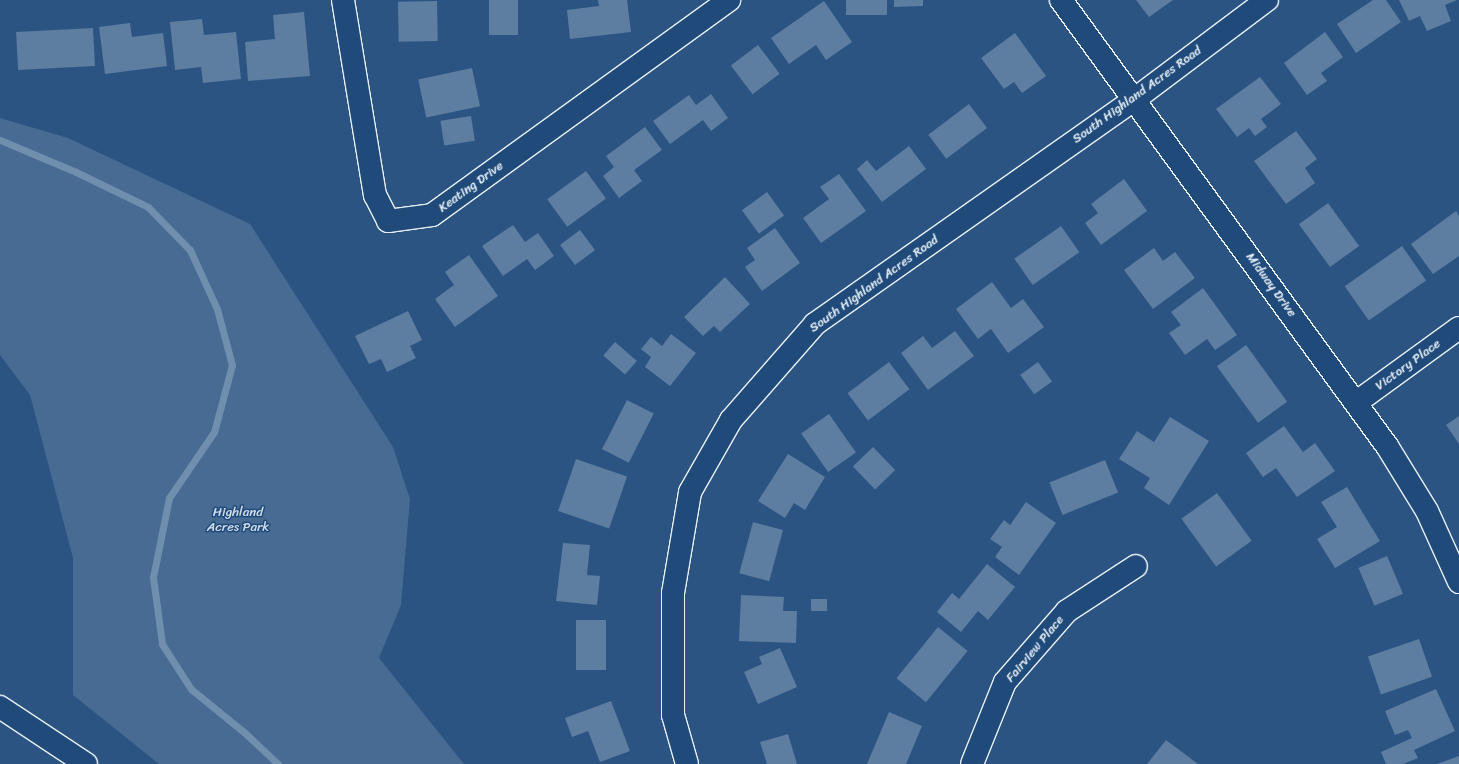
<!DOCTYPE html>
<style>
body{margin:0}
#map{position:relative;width:1459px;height:764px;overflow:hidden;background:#2b5482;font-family:Sriracha,sans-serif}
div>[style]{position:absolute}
.green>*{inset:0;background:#476b93}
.stream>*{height:7px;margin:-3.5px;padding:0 3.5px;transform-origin:3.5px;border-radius:3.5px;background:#708ead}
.building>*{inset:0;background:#5d7da1;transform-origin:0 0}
.roads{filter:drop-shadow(1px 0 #e8f1f8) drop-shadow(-1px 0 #e8f1f8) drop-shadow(0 1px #e8f1f8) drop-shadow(0 -1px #e8f1f8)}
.minor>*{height:22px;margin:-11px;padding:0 11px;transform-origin:11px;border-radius:11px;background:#1f4a7a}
span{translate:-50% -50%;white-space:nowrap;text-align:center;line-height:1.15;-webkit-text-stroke:3px #1f4a7a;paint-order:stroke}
.street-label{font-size:13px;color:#e8f1f8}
.park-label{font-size:13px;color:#d0dde9}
</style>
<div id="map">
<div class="green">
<div style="clip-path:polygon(0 118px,68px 138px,250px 224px,393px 447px,410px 499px,401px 605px,379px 658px,464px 764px,159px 764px,73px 695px,73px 558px,30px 395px,0 355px)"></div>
</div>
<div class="stream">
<div style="left:0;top:140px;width:82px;rotate:22.8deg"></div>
<div style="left:76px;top:172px;width:80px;rotate:25.9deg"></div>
<div style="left:148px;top:207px;width:60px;rotate:45.7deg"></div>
<div style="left:190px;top:250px;width:65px;rotate:65.4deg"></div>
<div style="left:217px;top:309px;width:58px;rotate:75deg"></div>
<div style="left:232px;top:365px;width:69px;rotate:105deg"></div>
<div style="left:214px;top:432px;width:80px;rotate:124.3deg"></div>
<div style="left:169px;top:498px;width:81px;rotate:101.4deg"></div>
<div style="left:153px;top:577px;width:68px;rotate:82.3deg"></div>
<div style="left:162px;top:644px;width:54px;rotate:57.2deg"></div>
<div style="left:191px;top:689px;width:70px;rotate:39.2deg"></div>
<div style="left:245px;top:733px;width:45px;rotate:43.2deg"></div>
</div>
<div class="building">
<div style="left:489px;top:0;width:29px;height:35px"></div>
<div style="clip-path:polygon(598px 0,627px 0,631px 32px,570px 39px,567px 10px,599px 6px)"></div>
<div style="left:846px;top:0;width:41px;height:15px"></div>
<div style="clip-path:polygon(894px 0,923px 0,923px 6px,894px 7px)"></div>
<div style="clip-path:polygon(1136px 0,1173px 0,1149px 17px)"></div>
<div style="clip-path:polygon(1373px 0,1386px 0,1401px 22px,1356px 53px,1337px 24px)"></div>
<div style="clip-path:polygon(1399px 0,1457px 0,1445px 5px,1451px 21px,1427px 31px,1420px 16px,1409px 21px)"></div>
<div style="left:437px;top:1px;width:40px;height:39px;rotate:89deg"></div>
<div style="clip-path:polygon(824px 1px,852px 42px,826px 60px,816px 45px,789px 64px,771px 38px)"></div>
<div style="clip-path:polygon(304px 12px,310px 76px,248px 81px,245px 42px,275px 39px,273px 15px)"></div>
<div style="clip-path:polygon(202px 19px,204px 35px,236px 32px,241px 79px,203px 83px,201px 67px,175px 70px,170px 22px)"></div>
<div style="clip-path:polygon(130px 23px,132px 37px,163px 33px,167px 66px,105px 74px,99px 27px)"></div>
<div style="left:93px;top:28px;width:38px;height:77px;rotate:87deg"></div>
<div style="clip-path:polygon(1325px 32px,1343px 57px,1321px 73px,1327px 81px,1307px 95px,1284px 63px)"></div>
<div style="clip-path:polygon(1015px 33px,1046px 76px,1022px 93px,1014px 82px,1004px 89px,981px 58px)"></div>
<div style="left:758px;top:45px;width:36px;height:34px;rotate:53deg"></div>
<div style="left:472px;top:68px;width:39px;height:55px;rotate:78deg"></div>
<div style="clip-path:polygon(1260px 77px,1281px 104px,1261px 119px,1267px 127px,1255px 136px,1249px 128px,1237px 137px,1216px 109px)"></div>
<div style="clip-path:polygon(711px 94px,728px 118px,711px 131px,703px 120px,670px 144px,653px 121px,689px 95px,696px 105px)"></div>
<div style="left:969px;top:104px;width:30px;height:51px;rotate:53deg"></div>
<div style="left:471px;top:116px;width:25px;height:31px;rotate:81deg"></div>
<div style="clip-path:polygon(645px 127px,662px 150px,634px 170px,642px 181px,619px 198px,603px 176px,614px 167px,606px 156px)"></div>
<div style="clip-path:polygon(1296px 131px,1317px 159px,1305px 168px,1315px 183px,1286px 204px,1254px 161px)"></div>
<div style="clip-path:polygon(909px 146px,926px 169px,882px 202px,857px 169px,867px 160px,876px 171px)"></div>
<div style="left:586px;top:171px;width:34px;height:48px;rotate:54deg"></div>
<div style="clip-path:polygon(839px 174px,866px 211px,821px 243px,803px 218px,829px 199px,820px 187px)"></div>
<div style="clip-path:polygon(1124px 179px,1147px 211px,1101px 245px,1085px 223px,1098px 213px,1091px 204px)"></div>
<div style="left:767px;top:192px;width:29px;height:31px;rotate:54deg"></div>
<div style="left:1328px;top:203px;width:53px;height:36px;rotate:54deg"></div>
<div style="clip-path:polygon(1456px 211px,1459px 216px,1459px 256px,1433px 274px,1411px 244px)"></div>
<div style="clip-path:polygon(513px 225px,525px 242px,538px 233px,554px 256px,535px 270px,527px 259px,503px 276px,482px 246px)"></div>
<div style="left:1061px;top:226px;width:32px;height:57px;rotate:55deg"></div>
<div style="clip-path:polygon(775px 228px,800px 263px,762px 291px,745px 267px,755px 260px,747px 248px)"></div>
<div style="left:580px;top:230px;width:25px;height:25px;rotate:53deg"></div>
<div style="left:1402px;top:246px;width:42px;height:70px;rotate:55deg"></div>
<div style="clip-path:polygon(1154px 248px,1163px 261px,1175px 252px,1195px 278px,1153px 309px,1124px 270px)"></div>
<div style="clip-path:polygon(469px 255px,498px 296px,455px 327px,435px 299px,454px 285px,445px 272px)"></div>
<div style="clip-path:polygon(725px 277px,750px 304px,720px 332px,714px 326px,703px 336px,684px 317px)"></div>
<div style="clip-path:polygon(992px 282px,1011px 308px,1023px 299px,1044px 327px,1008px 353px,991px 329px,978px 339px,956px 309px)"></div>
<div style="clip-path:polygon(1203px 288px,1237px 335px,1215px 350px,1207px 339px,1185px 355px,1169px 333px,1181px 325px,1171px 312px)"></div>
<div style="clip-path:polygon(408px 311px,422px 340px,410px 346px,416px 358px,387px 372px,381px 359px,369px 364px,355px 336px)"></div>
<div style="clip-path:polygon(955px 331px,974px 356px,928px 390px,901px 353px,923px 336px,932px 348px)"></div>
<div style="clip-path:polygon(671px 334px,696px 353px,670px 386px,645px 367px,651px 357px,641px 349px,651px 337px,662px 346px)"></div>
<div style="left:615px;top:342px;width:29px;height:18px;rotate:41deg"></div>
<div style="left:1246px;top:345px;width:70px;height:36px;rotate:54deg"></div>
<div style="left:889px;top:362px;width:34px;height:52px;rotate:53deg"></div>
<div style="left:1038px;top:362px;width:24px;height:22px;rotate:54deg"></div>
<div style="left:627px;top:400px;width:30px;height:55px;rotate:27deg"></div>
<div style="left:829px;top:414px;width:47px;height:34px;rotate:55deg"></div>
<div style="clip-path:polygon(1459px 416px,1459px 444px,1446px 425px)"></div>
<div style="clip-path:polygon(1170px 417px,1209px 441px,1169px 505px,1144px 488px,1150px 478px,1119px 459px,1137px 431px,1154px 442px)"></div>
<div style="clip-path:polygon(1284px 426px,1303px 452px,1315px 443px,1335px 471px,1297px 497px,1276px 468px,1263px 477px,1246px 453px)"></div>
<div style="left:873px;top:447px;width:32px;height:28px;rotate:46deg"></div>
<div style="clip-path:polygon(788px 454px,825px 477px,805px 510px,794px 503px,785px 518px,758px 501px)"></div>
<div style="left:576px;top:459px;width:54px;height:55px;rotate:19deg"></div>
<div style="left:1105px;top:460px;width:35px;height:60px;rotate:68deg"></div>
<div style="clip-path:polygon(1347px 487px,1380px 541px,1335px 568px,1317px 539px,1337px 527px,1321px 502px)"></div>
<div style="left:1217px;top:493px;width:59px;height:44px;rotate:54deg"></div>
<div style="clip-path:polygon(1026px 502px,1056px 523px,1019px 575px,995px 557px,1002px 547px,990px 539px,1004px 520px,1010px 525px)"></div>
<div style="left:753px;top:522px;width:31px;height:53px;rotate:15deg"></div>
<div style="clip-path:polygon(563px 543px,590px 545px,587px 575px,600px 576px,597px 605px,556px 601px)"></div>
<div style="left:1387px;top:556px;width:41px;height:31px;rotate:67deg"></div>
<div style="clip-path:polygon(987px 564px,1015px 587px,988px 620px,978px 611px,961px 632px,937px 612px,952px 593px,959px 599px)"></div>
<div style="clip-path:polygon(741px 595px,784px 597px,783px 611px,797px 611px,796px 643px,739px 641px)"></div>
<div style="left:811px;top:599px;width:16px;height:12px"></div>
<div style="left:576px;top:620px;width:30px;height:50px"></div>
<div style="left:938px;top:627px;width:38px;height:66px;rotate:39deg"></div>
<div style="left:1419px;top:639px;width:40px;height:54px;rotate:71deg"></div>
<div style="clip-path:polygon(780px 648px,797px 687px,758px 704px,744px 672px,762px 664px,759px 657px)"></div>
<div style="clip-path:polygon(1436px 689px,1455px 731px,1414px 750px,1418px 758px,1403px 764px,1386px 764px,1381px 752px,1412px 738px,1408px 730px,1395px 735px,1385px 711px)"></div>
<div style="clip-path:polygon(611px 701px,630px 751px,600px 762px,588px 731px,572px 737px,565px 718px)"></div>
<div style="clip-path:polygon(889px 712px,922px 726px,906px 764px,867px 764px)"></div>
<div style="clip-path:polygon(788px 734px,797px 764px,767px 764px,760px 742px)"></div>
<div style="clip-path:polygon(1166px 740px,1198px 764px,1147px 764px)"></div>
<div style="clip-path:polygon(1459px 756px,1459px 764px,1437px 764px)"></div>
</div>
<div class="roads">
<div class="minor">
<div style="left:343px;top:0;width:198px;rotate:80.7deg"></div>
<div style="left:375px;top:195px;width:29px;rotate:63deg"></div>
<div style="left:388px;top:221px;width:44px;rotate:-7.8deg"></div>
<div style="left:432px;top:215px;width:367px;rotate:-35.9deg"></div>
<div style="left:1061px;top:0;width:552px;rotate:53.84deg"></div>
<div style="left:1387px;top:446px;width:76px;rotate:58.4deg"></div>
<div style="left:1427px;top:511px;width:78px;rotate:65.7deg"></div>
<div style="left:1357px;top:402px;width:126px;rotate:-36deg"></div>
<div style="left:0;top:707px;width:103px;rotate:33.5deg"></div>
<div style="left:687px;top:764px;width:51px;rotate:-105.9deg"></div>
<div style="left:673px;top:715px;width:122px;rotate:-90deg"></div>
<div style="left:673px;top:593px;width:102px;rotate:-80.4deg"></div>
<div style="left:690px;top:492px;width:83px;rotate:-60.3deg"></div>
<div style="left:731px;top:420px;width:128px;rotate:-48.8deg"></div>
<div style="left:815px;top:324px;width:391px;rotate:-35.1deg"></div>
<div style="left:1135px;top:99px;width:165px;rotate:-36.9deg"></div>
<div style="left:972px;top:764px;width:88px;rotate:-68.1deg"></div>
<div style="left:1005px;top:682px;width:94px;rotate:-48.9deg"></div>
<div style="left:1067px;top:611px;width:82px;rotate:-33.1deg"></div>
</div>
</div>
<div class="street-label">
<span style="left:1137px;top:95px;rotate:-36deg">South Highland Acres Road</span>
<span style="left:471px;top:187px;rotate:-36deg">Keating Drive</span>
<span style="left:874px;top:284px;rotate:-36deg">South Highland Acres Road</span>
<span style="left:1271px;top:285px;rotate:54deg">Midway Drive</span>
<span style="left:1408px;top:365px;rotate:-36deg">Victory Place</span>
<span style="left:1035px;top:649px;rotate:-50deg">Fairview Place</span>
</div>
<div class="park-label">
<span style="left:238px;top:520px">Highland<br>Acres Park</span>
</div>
</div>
